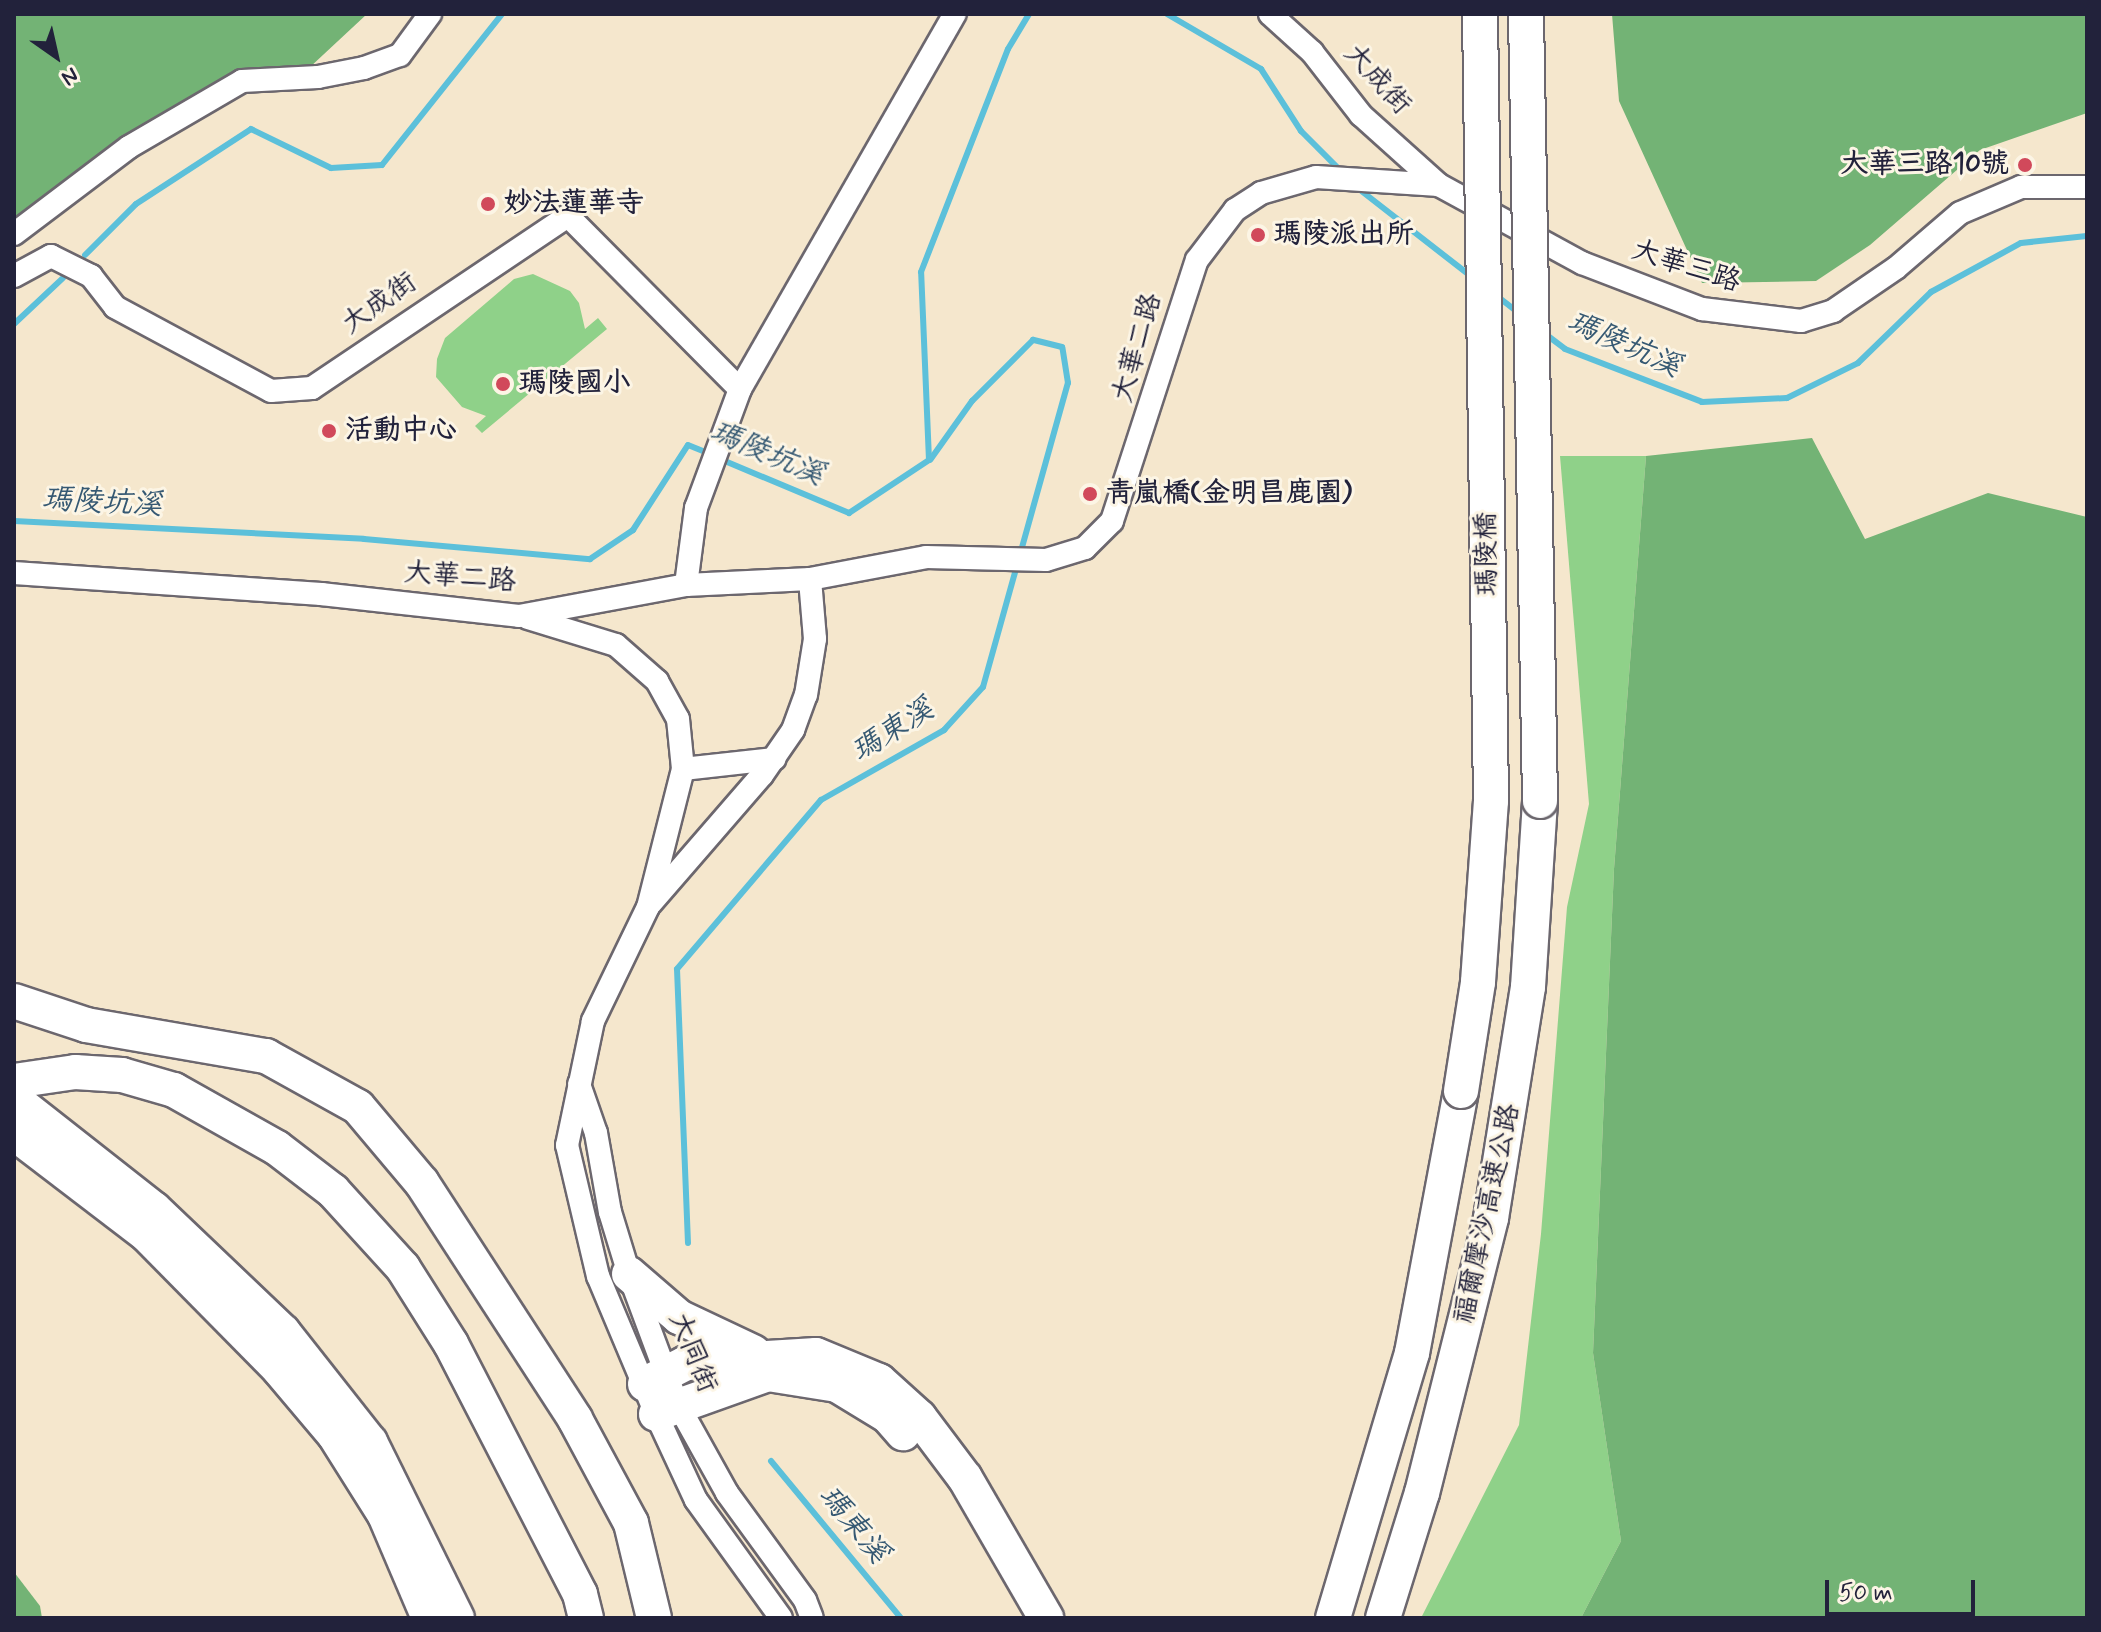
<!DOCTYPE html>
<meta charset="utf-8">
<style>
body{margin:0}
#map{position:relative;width:2101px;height:1632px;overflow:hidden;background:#f5e7cd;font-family:Mynerve,"LXGW WenKai TC",sans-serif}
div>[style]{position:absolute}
.green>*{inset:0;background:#8fd189}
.forest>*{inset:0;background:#73b375}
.stream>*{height:6px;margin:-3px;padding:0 3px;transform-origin:3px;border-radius:3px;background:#5cc0da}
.roads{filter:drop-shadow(2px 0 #6c676e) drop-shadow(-2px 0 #6c676e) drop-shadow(0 2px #6c676e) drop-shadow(0 -2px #6c676e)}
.minor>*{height:22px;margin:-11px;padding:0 11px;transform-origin:11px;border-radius:11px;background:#fff}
.highway>*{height:34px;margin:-17px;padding:0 17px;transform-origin:17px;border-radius:17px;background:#fff}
.bridges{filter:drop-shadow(2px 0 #6c676e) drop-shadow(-2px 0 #6c676e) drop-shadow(0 2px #6c676e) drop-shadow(0 -2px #6c676e)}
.highway-bridge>*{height:34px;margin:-17px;padding:0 17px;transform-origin:17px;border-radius:17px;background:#fff}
.dots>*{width:22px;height:22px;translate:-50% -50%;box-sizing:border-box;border:4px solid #fcf5e5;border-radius:50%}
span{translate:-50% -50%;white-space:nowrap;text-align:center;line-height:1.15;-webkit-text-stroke:6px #fcf5e5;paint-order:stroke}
.street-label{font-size:28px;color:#22223b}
.poi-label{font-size:28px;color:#22223b;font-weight:700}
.right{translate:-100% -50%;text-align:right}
.left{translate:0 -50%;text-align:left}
.water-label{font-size:30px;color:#365973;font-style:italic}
.frame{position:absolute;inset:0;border:16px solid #22223b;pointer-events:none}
.north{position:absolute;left:16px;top:16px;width:80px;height:80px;-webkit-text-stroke:6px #fcf5e5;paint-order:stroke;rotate:146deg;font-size:22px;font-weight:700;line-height:32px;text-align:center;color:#22223b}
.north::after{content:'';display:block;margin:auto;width:28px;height:36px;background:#22223b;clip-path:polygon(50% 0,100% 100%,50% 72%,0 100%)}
.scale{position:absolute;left:1825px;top:1580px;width:150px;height:36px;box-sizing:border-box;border:4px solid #22223b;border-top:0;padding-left:10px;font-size:24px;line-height:28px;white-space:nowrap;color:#22223b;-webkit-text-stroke:6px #fcf5e5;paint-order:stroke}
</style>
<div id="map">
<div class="green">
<div style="clip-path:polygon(533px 274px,570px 291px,579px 303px,585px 329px,598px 318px,607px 329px,482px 433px,475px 426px,486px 416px,462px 407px,436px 377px,437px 359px,445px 338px,514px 279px)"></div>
<div style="clip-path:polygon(1560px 456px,1646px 456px,1614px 869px,1593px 1353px,1621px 1541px,1581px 1618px,1421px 1618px,1519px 1425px,1541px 1234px,1567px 907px,1589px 804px)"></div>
</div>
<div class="forest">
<div style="clip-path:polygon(14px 14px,367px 14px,309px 68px,237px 72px,181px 103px,73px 173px,14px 220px)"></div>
<div style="clip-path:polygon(1612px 14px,2087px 14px,2087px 113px,1980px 150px,1870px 245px,1816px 281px,1702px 283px,1619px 101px)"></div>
<div style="clip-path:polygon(1812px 438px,1865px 539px,1988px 493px,2087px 517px,2087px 1618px,1581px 1618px,1621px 1541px,1593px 1353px,1614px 869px,1646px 456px)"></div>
<div style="clip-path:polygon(14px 1572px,40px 1606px,42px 1618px,14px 1618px)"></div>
</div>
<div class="stream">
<div style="left:1167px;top:14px;width:109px;rotate:30.3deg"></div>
<div style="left:1261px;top:69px;width:74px;rotate:57.2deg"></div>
<div style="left:1301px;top:131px;width:58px;rotate:45deg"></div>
<div style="left:1355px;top:186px;width:148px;rotate:37.9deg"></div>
<div style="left:85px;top:255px;width:72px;rotate:-45deg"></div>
<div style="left:136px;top:204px;width:137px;rotate:-33.1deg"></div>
<div style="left:251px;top:129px;width:89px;rotate:26deg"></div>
<div style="left:331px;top:168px;width:51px;rotate:-3.4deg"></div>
<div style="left:382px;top:165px;width:193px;rotate:-51.5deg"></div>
<div style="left:1497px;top:296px;width:29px;rotate:38deg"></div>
<div style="left:14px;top:324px;width:67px;rotate:-43.2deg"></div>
<div style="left:1544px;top:333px;width:26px;rotate:37deg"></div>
<div style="left:1565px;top:349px;width:147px;rotate:21.1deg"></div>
<div style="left:1702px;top:402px;width:85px;rotate:-2.7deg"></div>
<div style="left:1787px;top:398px;width:79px;rotate:-26.2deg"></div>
<div style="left:1858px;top:363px;width:102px;rotate:-44.2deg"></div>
<div style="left:1931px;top:292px;width:102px;rotate:-28.6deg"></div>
<div style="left:2021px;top:243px;width:66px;rotate:-6.1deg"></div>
<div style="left:720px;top:459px;width:140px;rotate:22.7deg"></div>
<div style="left:849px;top:513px;width:96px;rotate:-33.5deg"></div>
<div style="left:929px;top:460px;width:188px;rotate:-92.4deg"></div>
<div style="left:921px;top:272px;width:239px;rotate:-68.7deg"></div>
<div style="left:1008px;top:49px;width:41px;rotate:-59deg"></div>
<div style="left:14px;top:521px;width:350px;rotate:2.9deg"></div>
<div style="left:364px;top:539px;width:227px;rotate:5.1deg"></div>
<div style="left:590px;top:559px;width:52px;rotate:-34deg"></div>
<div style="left:633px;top:530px;width:101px;rotate:-57.1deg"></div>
<div style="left:688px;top:445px;width:24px;rotate:22deg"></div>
<div style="left:688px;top:1243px;width:274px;rotate:-92.3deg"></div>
<div style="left:677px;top:969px;width:222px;rotate:-49.6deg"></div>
<div style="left:821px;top:800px;width:142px;rotate:-29.6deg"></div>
<div style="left:944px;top:730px;width:58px;rotate:-47.8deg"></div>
<div style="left:983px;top:687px;width:316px;rotate:-74.4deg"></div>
<div style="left:1068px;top:383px;width:36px;rotate:-99deg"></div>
<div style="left:1062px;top:347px;width:30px;rotate:-166deg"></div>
<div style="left:1033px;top:340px;width:86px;rotate:135deg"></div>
<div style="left:972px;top:401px;width:72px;rotate:125.4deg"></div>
<div style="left:771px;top:1461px;width:204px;rotate:50.4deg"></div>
</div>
<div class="roads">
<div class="minor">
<div style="left:1270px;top:14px;width:57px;rotate:42.1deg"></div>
<div style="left:1312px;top:52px;width:80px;rotate:52.1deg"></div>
<div style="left:1361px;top:115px;width:105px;rotate:41.9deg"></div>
<div style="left:1439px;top:185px;width:163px;rotate:28.6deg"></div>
<div style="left:1582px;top:263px;width:129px;rotate:21deg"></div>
<div style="left:1702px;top:309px;width:100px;rotate:6.9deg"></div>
<div style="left:1801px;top:321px;width:34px;rotate:-17deg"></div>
<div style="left:1833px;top:311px;width:76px;rotate:-34.3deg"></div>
<div style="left:1896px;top:268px;width:84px;rotate:-40.7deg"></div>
<div style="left:1960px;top:213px;width:66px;rotate:-23.1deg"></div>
<div style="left:2021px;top:187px;width:66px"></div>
<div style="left:14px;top:234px;width:144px;rotate:-37.1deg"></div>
<div style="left:129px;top:147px;width:131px;rotate:-30.3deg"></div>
<div style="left:242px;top:81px;width:76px;rotate:-3deg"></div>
<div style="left:318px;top:77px;width:47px;rotate:-11.1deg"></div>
<div style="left:364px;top:68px;width:38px;rotate:-20deg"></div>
<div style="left:400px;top:55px;width:51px;rotate:-53.8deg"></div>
<div style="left:14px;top:276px;width:42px;rotate:-28.4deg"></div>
<div style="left:51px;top:256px;width:45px;rotate:26.6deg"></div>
<div style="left:91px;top:276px;width:39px;rotate:52deg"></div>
<div style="left:115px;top:307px;width:177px;rotate:28.3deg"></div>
<div style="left:271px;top:391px;width:41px;rotate:-4.2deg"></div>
<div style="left:312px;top:388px;width:308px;rotate:-33.9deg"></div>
<div style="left:568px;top:216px;width:244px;rotate:45.2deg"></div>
<div style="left:740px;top:389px;width:432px;rotate:-60.2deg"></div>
<div style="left:14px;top:573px;width:308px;rotate:3.9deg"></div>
<div style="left:321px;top:594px;width:199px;rotate:6.3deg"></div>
<div style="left:519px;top:616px;width:170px;rotate:-10.5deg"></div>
<div style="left:686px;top:585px;width:124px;rotate:-2.8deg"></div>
<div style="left:810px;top:579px;width:118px;rotate:-10.7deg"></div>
<div style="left:926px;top:557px;width:120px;rotate:1.4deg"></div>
<div style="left:1046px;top:560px;width:41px;rotate:-17.1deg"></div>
<div style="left:1085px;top:548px;width:38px;rotate:-45deg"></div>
<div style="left:1112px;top:521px;width:274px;rotate:-72deg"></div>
<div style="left:1197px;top:260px;width:63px;rotate:-52.8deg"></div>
<div style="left:1235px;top:210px;width:31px;rotate:-33deg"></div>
<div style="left:1261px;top:193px;width:57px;rotate:-16.2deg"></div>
<div style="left:1316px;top:177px;width:123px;rotate:3.7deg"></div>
<div style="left:686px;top:585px;width:78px;rotate:-82.6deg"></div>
<div style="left:696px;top:508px;width:127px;rotate:-69.7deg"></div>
<div style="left:528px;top:618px;width:92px;rotate:17.1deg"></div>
<div style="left:616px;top:645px;width:55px;rotate:41.3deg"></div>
<div style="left:657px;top:681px;width:43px;rotate:61.1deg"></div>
<div style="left:678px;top:719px;width:50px;rotate:84.3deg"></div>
<div style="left:683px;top:769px;width:142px;rotate:104.2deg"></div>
<div style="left:648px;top:907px;width:127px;rotate:115.8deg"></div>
<div style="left:593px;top:1021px;width:127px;rotate:101.8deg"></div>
<div style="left:567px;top:1145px;width:135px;rotate:76.7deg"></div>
<div style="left:598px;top:1276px;width:150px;rotate:67.2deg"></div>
<div style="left:656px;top:1414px;width:95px;rotate:65.1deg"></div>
<div style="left:696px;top:1500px;width:145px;rotate:54.2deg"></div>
<div style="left:683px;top:769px;width:92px;rotate:-6.3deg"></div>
<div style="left:651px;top:903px;width:169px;rotate:-49.1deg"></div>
<div style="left:762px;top:775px;width:55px;rotate:-55.4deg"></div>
<div style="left:793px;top:730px;width:37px;rotate:-70deg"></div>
<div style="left:806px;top:695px;width:57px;rotate:-80.9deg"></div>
<div style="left:815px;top:639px;width:60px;rotate:-94.8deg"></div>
<div style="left:579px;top:1084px;width:52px;rotate:70.9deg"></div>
<div style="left:596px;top:1133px;width:80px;rotate:80deg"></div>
<div style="left:610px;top:1212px;width:65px;rotate:73deg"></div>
<div style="left:629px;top:1274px;width:138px;rotate:69.6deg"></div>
<div style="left:677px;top:1403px;width:103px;rotate:60.9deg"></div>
<div style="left:727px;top:1493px;width:132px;rotate:53.9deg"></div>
<div style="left:805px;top:1600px;width:19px;rotate:69deg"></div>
</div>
<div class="highway">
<div style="left:14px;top:1001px;width:76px;rotate:18.4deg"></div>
<div style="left:86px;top:1025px;width:183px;rotate:9.8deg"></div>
<div style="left:266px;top:1056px;width:105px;rotate:29deg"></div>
<div style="left:358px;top:1107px;width:99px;rotate:49.9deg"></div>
<div style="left:422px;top:1183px;width:281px;rotate:57deg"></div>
<div style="left:575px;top:1419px;width:118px;rotate:61.7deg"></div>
<div style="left:631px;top:1523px;width:98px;rotate:76.4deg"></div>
<div style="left:14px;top:1081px;width:62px;rotate:-8.4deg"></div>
<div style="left:75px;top:1072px;width:47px;rotate:3.7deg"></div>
<div style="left:122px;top:1075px;width:54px;rotate:16.1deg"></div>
<div style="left:174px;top:1090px;width:118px;rotate:29.4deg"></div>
<div style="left:277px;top:1148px;width:71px;rotate:37.5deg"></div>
<div style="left:333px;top:1191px;width:104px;rotate:47.7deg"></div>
<div style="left:403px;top:1268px;width:90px;rotate:57.7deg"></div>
<div style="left:451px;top:1344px;width:281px;rotate:62.7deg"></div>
<div style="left:580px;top:1594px;width:25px;rotate:76deg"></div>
<div style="left:14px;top:1099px;width:178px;rotate:38.2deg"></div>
<div style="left:154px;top:1209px;width:178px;rotate:43.6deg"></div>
<div style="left:283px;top:1332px;width:140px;rotate:51.7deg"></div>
<div style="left:370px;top:1442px;width:196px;rotate:63.7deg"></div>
<div style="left:14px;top:1133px;width:166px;rotate:37.4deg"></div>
<div style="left:146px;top:1234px;width:190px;rotate:45.4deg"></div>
<div style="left:279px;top:1369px;width:85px;rotate:49.8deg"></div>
<div style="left:334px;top:1434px;width:96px;rotate:57.8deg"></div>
<div style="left:385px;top:1515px;width:112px;rotate:66.9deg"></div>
<div style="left:629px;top:1274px;width:66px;rotate:40.7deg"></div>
<div style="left:679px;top:1317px;width:82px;rotate:25.3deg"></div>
<div style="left:645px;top:1384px;width:46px;rotate:-27.1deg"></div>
<div style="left:686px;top:1363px;width:130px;rotate:-3.5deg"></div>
<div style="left:816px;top:1355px;width:68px;rotate:22.4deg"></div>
<div style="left:879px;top:1381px;width:54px;rotate:42deg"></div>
<div style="left:919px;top:1417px;width:76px;rotate:53deg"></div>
<div style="left:965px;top:1478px;width:162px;rotate:59.9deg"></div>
<div style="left:656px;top:1414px;width:119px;rotate:-19.7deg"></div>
<div style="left:768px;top:1374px;width:70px;rotate:9.1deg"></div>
<div style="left:837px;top:1385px;width:60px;rotate:31.3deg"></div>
<div style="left:888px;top:1416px;width:23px;rotate:49deg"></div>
<div style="left:1333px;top:1618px;width:277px;rotate:-73.4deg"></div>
<div style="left:1412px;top:1353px;width:267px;rotate:-79.4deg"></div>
<div style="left:1383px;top:1618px;width:131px;rotate:-72.7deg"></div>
<div style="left:1422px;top:1493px;width:284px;rotate:-75.9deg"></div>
<div style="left:1491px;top:1218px;width:234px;rotate:-80.9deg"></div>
<div style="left:1528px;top:987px;width:186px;rotate:-86.3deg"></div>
</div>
</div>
<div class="bridges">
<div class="highway-bridge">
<div style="left:1526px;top:14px;width:787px;rotate:88.98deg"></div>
<div style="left:1461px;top:1091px;width:110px;rotate:-81.1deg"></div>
<div style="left:1478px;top:982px;width:181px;rotate:-85.9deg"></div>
<div style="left:1491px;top:801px;width:787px;rotate:-90.8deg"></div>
</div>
</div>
<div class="dots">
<div style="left:2025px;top:165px;background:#d1495b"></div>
<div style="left:488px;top:204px;background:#d1495b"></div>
<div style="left:1258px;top:235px;background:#d1495b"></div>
<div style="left:503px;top:384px;background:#d1495b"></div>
<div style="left:329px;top:431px;background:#d1495b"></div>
<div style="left:1090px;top:494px;background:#d1495b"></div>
</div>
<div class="street-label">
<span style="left:1377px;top:80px;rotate:48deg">大成街</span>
<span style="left:1686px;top:267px;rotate:18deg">大華三路</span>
<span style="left:380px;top:304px;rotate:-35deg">大成街</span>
<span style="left:1138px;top:348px;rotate:-74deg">大華二路</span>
<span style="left:1488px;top:554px;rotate:-91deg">瑪陵橋</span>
<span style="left:460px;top:578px;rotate:5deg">大華二路</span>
<span style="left:1488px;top:1214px;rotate:-78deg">福爾摩沙高速公路</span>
<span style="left:692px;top:1353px;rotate:68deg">大同街</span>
</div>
<div class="poi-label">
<span class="right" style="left:2009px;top:165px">大華三路10號</span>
<span class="left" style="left:504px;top:204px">妙法蓮華寺</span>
<span class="left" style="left:1274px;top:235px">瑪陵派出所</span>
<span class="left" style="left:519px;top:384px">瑪陵國小</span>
<span class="left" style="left:345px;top:431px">活動中心</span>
<span class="left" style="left:1106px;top:494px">青嵐橋(金明昌鹿園)</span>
</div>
<div class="water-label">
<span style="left:1624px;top:345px;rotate:24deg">瑪陵坑溪</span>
<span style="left:767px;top:454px;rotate:23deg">瑪陵坑溪</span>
<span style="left:102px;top:503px;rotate:3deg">瑪陵坑溪</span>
<span style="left:893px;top:731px;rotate:-32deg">瑪東溪</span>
<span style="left:853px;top:1525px;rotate:50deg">瑪東溪</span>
</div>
<div class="frame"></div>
<div class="north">N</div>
<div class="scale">50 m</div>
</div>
